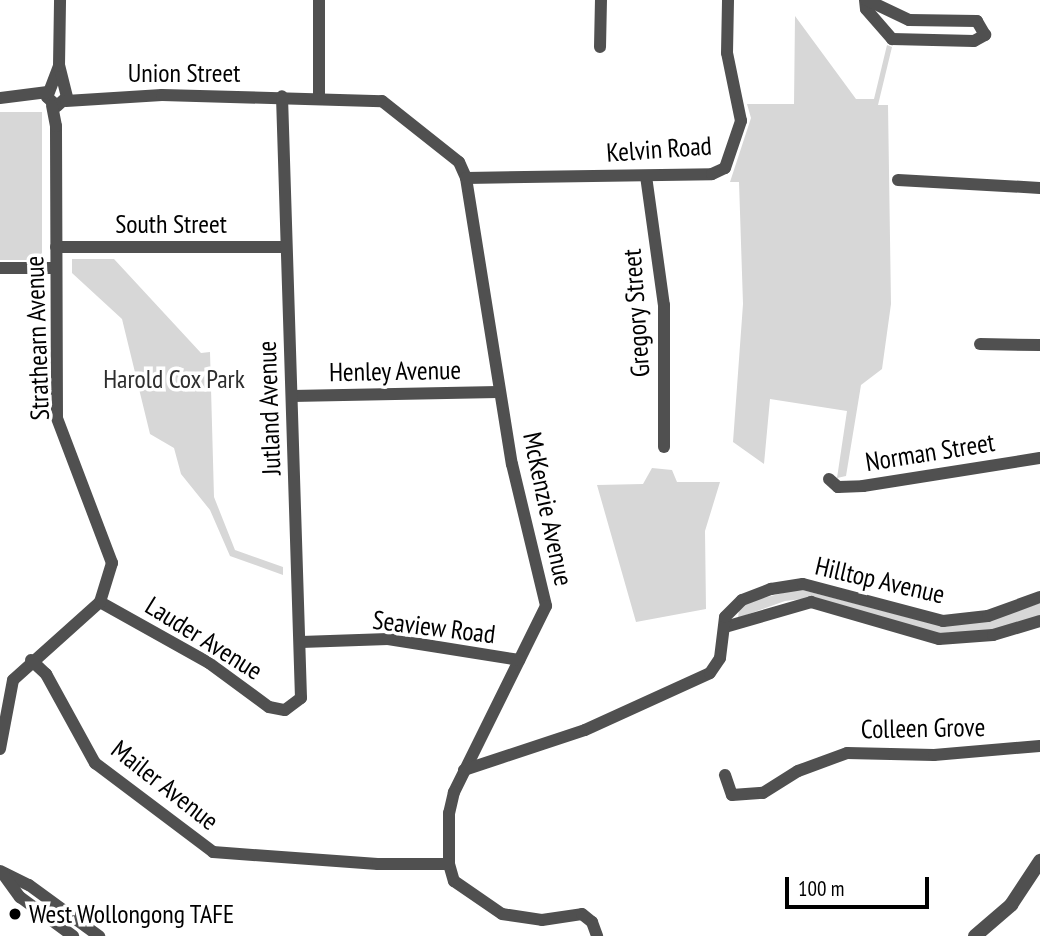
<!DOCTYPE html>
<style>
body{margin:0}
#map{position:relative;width:1040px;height:936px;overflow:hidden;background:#fff;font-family:"PT Sans Narrow",sans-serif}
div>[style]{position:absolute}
.green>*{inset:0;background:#d7d7d7;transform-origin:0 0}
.minor>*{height:12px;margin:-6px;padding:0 6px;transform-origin:6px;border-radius:6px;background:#505050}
.tertiary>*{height:14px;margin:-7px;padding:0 7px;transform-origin:7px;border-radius:7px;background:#505050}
.dots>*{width:19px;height:19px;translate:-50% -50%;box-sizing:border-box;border:4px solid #fff;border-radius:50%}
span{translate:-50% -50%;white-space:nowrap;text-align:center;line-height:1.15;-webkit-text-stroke:7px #fff;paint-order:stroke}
.street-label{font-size:26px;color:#000}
.park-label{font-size:26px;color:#2e2e2e}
.poi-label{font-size:26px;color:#000}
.left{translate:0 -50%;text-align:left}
.scale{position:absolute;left:785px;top:877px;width:144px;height:32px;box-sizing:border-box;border:4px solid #000;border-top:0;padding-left:9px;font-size:21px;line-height:24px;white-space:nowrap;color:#000;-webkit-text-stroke:5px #fff;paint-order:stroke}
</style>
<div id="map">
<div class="green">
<div style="clip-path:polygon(795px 16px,856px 99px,874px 99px,887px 45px,892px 47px,878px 105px,888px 105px,891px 304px,882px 369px,861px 385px,846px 476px,837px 478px,847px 411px,770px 399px,764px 464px,733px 442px,743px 304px,739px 182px,730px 182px,751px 118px,747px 104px,794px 104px)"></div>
<div style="left:0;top:112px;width:42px;height:148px"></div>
<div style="clip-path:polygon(72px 259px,114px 259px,201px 353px,210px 352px,214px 497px,235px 550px,283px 567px,283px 575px,230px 556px,210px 510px,181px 474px,174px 448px,150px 434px,122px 319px,72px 273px)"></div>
<div style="clip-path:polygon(652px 468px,672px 470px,677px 482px,720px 482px,705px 531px,706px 609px,636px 622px,597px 485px,643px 484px)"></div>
<div style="clip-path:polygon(799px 589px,930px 623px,988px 621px,1040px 603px,1040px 615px,1012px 628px,936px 635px,811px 598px,785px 601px,738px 618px,739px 609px,751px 601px)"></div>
</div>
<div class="minor">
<div style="left:865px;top:0;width:9px;rotate:84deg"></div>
<div style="left:866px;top:9px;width:40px;rotate:49deg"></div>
<div style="left:892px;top:39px;width:82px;rotate:1.4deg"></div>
<div style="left:974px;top:41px;width:13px;rotate:-29deg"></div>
<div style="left:985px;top:35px;width:16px;rotate:-120deg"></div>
<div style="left:977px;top:21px;width:68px;rotate:-179.2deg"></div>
<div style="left:909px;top:20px;width:47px;rotate:-154.5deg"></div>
<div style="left:600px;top:47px;width:47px;rotate:-88.8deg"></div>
<div style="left:59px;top:66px;width:33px;rotate:111deg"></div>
<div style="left:47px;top:97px;width:13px;rotate:42deg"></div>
<div style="left:57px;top:106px;width:13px;rotate:-42deg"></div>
<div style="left:67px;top:97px;width:32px;rotate:-104deg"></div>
<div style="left:59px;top:66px;width:66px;rotate:-89.1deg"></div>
<div style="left:319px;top:96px;width:96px;rotate:-90deg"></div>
<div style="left:0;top:98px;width:48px;rotate:-7.1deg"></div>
<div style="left:66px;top:101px;width:96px;rotate:-3.6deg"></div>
<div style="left:162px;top:95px;width:220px;rotate:1.6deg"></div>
<div style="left:382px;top:101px;width:98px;rotate:38.4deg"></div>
<div style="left:459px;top:162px;width:17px;rotate:66deg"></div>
<div style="left:466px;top:178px;width:290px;rotate:80.9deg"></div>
<div style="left:512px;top:464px;width:146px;rotate:76.5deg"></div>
<div style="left:546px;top:606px;width:208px;rotate:116.3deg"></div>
<div style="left:454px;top:792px;width:22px;rotate:103deg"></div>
<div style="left:449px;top:813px;width:51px;rotate:90deg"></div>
<div style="left:449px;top:864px;width:18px;rotate:74deg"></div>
<div style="left:454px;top:881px;width:58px;rotate:34.5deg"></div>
<div style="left:502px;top:914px;width:40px;rotate:8.5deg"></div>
<div style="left:542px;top:920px;width:40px;rotate:-8.5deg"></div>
<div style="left:582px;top:914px;width:13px;rotate:39deg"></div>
<div style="left:592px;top:922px;width:15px;rotate:70deg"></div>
<div style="left:646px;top:176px;width:130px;rotate:82.1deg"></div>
<div style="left:664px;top:305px;width:142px;rotate:90deg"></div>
<div style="left:466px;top:178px;width:246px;rotate:-0.9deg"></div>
<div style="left:712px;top:174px;width:14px;rotate:-25deg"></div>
<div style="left:725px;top:168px;width:50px;rotate:-71.2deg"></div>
<div style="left:741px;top:121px;width:69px;rotate:-101.6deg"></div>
<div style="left:727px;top:53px;width:53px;rotate:-88.9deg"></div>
<div style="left:898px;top:180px;width:142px;rotate:3.2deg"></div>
<div style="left:56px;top:247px;width:229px"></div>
<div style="left:0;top:268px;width:56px"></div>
<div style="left:980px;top:344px;width:60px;rotate:1deg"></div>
<div style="left:292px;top:396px;width:206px;rotate:-1.1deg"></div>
<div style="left:829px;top:479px;width:12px;rotate:42deg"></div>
<div style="left:838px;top:487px;width:25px;rotate:-2deg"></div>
<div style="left:863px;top:486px;width:179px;rotate:-9deg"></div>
<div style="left:100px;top:602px;width:125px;rotate:29.2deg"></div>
<div style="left:209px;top:663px;width:74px;rotate:36.3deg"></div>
<div style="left:269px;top:707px;width:16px;rotate:11deg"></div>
<div style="left:285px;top:710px;width:20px;rotate:-37deg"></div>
<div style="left:301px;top:698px;width:602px;rotate:-91.81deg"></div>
<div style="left:725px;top:627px;width:90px;rotate:-16.2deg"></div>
<div style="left:811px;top:602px;width:133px;rotate:16.1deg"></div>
<div style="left:939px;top:639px;width:54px;rotate:-4.2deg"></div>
<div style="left:993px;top:635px;width:49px;rotate:-16.6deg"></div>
<div style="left:301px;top:642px;width:87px;rotate:-2deg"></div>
<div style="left:388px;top:639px;width:133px;rotate:9.1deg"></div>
<div style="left:31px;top:660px;width:21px;rotate:43deg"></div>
<div style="left:46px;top:674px;width:102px;rotate:61.2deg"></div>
<div style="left:95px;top:763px;width:148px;rotate:37deg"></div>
<div style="left:213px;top:852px;width:165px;rotate:4.2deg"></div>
<div style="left:378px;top:864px;width:71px"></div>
<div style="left:0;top:749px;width:70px;rotate:-79.3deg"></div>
<div style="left:13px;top:680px;width:117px;rotate:-41.9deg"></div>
<div style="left:100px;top:602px;width:41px;rotate:-72.9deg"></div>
<div style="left:112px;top:563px;width:155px;rotate:-110.8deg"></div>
<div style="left:57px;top:418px;width:292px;rotate:-90.2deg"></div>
<div style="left:56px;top:126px;width:21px;rotate:-101deg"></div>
<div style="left:464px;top:770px;width:127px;rotate:-18.3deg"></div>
<div style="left:585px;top:730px;width:137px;rotate:-24.5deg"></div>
<div style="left:710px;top:673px;width:18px;rotate:-56deg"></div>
<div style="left:720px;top:658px;width:41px;rotate:-83deg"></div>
<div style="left:725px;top:617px;width:24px;rotate:-45deg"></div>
<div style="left:742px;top:600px;width:31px;rotate:-21deg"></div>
<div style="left:771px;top:589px;width:32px;rotate:-9deg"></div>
<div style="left:803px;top:584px;width:145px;rotate:14.8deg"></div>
<div style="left:943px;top:621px;width:45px;rotate:-6.3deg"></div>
<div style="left:988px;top:616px;width:55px;rotate:-20.1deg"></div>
<div style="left:725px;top:775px;width:21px;rotate:71deg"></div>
<div style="left:732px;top:795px;width:31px;rotate:-4deg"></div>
<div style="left:763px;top:793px;width:41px;rotate:-32.2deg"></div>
<div style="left:798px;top:771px;width:52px;rotate:-20.2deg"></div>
<div style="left:847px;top:753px;width:87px;rotate:1.3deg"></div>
<div style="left:934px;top:755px;width:106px;rotate:-4.9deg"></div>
<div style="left:0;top:871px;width:32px;rotate:26deg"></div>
<div style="left:29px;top:885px;width:87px;rotate:36.1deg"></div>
<div style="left:3px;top:874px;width:29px;rotate:54deg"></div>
<div style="left:20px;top:897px;width:66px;rotate:36.3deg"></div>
</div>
<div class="tertiary">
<div style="left:975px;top:936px;width:48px;rotate:-40.7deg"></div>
<div style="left:1011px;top:905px;width:53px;rotate:-56.6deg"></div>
</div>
<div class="dots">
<div style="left:15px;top:914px;background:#000"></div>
</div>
<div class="street-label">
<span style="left:184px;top:73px">Union Street</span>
<span style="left:659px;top:149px;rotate:-4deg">Kelvin Road</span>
<span style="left:171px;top:224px">South Street</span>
<span style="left:636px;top:313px;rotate:-94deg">Gregory Street</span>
<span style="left:37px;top:338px;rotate:-92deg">Strathearn Avenue</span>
<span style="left:395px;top:371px;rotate:-1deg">Henley Avenue</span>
<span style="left:269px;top:408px;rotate:-92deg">Jutland Avenue</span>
<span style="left:930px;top:452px;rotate:-9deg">Norman Street</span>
<span style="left:548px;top:509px;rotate:78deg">McKenzie Avenue</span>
<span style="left:880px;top:580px;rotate:13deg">Hilltop Avenue</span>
<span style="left:434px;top:627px;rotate:7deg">Seaview Road</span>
<span style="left:204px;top:638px;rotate:32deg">Lauder Avenue</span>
<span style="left:923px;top:728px;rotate:-1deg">Colleen Grove</span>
<span style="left:165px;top:785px;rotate:38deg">Mailer Avenue</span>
</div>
<div class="park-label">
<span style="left:174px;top:379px">Harold Cox Park</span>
</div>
<div class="poi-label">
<span class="left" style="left:29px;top:914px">West Wollongong TAFE</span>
</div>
<div class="scale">100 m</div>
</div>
